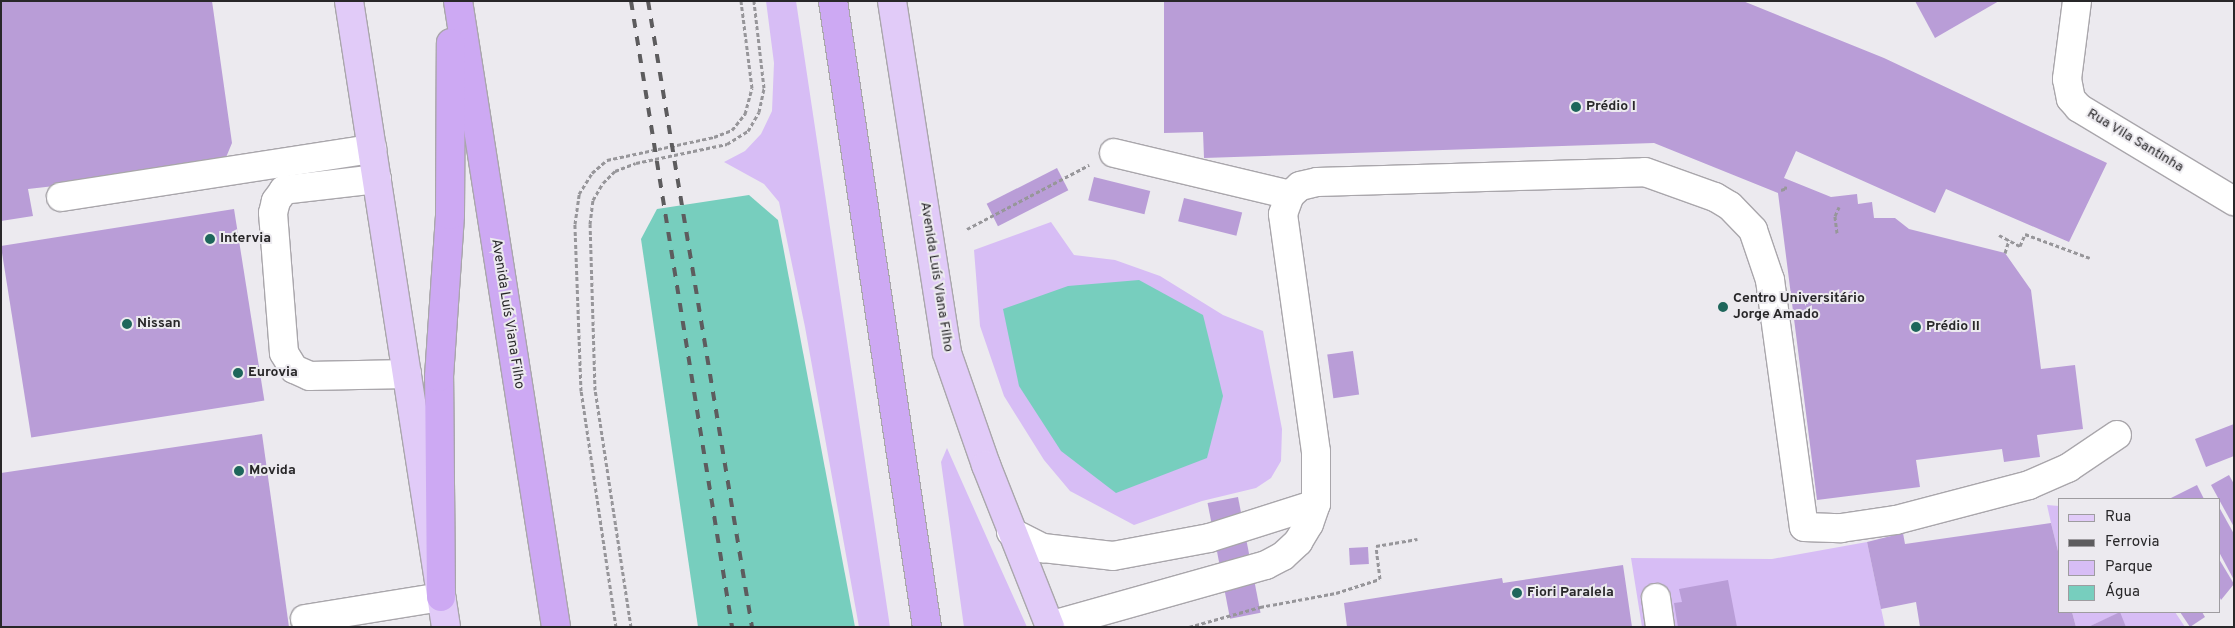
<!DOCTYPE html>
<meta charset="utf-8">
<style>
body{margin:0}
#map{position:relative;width:2235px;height:628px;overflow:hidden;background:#eceaef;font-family:Overpass,sans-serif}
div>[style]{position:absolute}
.green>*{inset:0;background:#d7bdf5}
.water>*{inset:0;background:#77cebe}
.building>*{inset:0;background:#b99dd7;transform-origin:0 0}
.path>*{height:3px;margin-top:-1.5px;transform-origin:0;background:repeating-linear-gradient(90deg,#97969a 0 4px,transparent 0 6.5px)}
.roads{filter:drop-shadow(1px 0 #a9a6ab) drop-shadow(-1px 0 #a9a6ab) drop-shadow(0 1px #a9a6ab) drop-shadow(0 -1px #a9a6ab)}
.minor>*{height:28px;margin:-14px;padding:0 14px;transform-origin:14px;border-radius:14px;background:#fff}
.major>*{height:28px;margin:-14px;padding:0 14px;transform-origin:14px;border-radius:14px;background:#e1cbf8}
.highway>*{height:28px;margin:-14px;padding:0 14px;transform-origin:14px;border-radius:14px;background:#cda9f3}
.rail>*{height:4px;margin-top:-2px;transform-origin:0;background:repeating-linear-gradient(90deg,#5d5c5e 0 9px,transparent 0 18px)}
.dots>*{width:14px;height:14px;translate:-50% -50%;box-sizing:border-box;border:2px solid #eceaef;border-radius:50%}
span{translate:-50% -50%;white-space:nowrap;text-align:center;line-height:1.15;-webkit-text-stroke:4px #eceaef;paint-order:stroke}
.poi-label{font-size:14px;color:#282729;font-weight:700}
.left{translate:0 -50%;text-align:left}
.street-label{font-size:14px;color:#282729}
.frame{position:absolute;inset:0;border:2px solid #282729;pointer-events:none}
.legend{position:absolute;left:2058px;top:498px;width:162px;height:115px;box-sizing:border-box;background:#eceaef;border:1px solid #9e9ca0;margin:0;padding:6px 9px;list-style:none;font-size:15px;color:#282729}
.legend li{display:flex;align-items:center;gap:10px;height:25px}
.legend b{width:25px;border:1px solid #9e9ca0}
</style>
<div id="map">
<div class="green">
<div style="clip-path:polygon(766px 1px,796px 1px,890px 627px,859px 627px,805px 327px,779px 202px,764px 184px,724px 162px,745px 151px,761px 134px,772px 111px,774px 63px)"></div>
<div style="clip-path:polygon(1051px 222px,1074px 255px,1115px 260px,1160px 276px,1223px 315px,1263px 331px,1282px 429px,1281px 461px,1271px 478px,1256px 488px,1202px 501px,1134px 525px,1070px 491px,1044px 460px,1004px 396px,980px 326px,974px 250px)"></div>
<div style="clip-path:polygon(947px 448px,995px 556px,1027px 627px,964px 627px,941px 462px)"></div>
<div style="clip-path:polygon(2047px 505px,2059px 506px,2059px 555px,2051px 523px)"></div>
<div style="clip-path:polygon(1867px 542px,1885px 627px,1642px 627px,1631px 558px,1772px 559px)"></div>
<div style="clip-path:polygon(2072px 612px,2175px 612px,2185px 627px,2126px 627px,2119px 613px,2088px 627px,2076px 627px)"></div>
</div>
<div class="water">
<div style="clip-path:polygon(749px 195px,778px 220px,855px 627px,698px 627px,641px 239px,657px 209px)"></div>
<div style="clip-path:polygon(1139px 280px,1203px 315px,1223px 396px,1207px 458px,1116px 493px,1061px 451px,1019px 386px,1003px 309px,1068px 286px)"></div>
</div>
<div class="building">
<div style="clip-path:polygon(1px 1px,212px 1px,232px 143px,222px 167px,28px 189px,33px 216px,1px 221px)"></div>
<div style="clip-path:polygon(1164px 1px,1743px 1px,1884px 58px,2107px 163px,2069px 242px,1946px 189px,1935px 213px,1796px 151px,1784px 178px,1831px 197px,1857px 194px,1858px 204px,1872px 202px,1874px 218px,1895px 218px,1909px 229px,2005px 253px,2031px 290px,2041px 369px,2075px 365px,2083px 429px,2037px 435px,2040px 457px,2004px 462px,2002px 449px,1916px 460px,1920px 487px,1817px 500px,1778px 193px,1654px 143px,1204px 158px,1203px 132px,1164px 133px)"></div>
<div style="clip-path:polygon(1915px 1px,1999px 1px,1935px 38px)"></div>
<div style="left:1057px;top:168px;width:25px;height:79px;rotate:63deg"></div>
<div style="left:1094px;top:177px;width:58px;height:24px;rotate:14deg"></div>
<div style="left:1184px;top:198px;width:60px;height:24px;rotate:14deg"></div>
<div style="left:234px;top:209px;width:194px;height:236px;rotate:81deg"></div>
<div style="left:1353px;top:351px;width:44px;height:26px;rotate:82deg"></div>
<div style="clip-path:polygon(2234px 424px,2234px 456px,2206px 467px,2195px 439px)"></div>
<div style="clip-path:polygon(262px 434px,289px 627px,1px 627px,1px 473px)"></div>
<div style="clip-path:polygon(2229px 475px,2234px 484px,2234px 527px,2211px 485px)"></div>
<div style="clip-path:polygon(2197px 485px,2204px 499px,2169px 499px)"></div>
<div style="left:1238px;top:497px;width:118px;height:31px;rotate:79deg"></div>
<div style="clip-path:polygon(2219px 507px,2234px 534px,2234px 580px,2219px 552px)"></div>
<div style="clip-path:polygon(2051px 523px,2059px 555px,2059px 612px,2072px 612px,2076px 627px,1920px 627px,1916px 602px,1881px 609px,1867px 542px,1903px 533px,1905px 544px)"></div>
<div style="left:1368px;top:547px;width:17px;height:19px;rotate:87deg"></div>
<div style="clip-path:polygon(2219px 559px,2234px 584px,2221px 600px,2219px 596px)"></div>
<div style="clip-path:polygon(1623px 565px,1632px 627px,1347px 627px,1344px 603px,1502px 578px,1503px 583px)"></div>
<div style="clip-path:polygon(1728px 580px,1737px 627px,1678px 627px,1674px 603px,1682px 602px,1679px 589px)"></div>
<div style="clip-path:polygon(2120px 612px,2126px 627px,2088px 627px)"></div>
<div style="clip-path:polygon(2180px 612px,2202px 612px,2205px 617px,2190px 627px)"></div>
</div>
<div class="path">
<div style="left:1781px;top:190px;width:6px;rotate:-18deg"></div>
<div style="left:1787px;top:188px;width:3px;rotate:-162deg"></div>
<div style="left:967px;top:229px;width:138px;rotate:-27.7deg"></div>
<div style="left:1837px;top:233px;width:17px;rotate:-97deg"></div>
<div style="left:1835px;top:216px;width:10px;rotate:-66deg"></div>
<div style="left:1999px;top:235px;width:24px;rotate:28deg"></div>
<div style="left:2020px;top:246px;width:13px;rotate:-67deg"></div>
<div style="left:2025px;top:234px;width:69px;rotate:20.3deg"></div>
<div style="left:2005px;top:253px;width:14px;rotate:-73deg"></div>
<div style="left:616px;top:627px;width:239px;rotate:-98.4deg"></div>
<div style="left:581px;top:391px;width:167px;rotate:-92.1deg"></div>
<div style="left:575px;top:224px;width:30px;rotate:-82deg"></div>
<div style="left:579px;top:194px;width:25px;rotate:-58deg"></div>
<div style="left:592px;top:173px;width:20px;rotate:-41deg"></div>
<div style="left:607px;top:160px;width:109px;rotate:-12.1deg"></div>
<div style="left:714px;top:137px;width:19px;rotate:-21deg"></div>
<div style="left:732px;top:130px;width:21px;rotate:-51deg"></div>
<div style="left:745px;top:114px;width:27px;rotate:-75deg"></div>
<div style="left:752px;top:88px;width:88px;rotate:-97.2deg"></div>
<div style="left:631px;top:627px;width:240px;rotate:-98.6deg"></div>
<div style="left:595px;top:390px;width:166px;rotate:-91.7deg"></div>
<div style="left:590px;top:224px;width:24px;rotate:-83deg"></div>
<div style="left:593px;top:200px;width:20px;rotate:-60deg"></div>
<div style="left:603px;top:183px;width:17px;rotate:-45deg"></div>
<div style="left:615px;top:171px;width:22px;rotate:-21deg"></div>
<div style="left:636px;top:163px;width:93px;rotate:-11.8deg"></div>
<div style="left:727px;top:144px;width:25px;rotate:-32deg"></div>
<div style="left:748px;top:131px;width:22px;rotate:-60deg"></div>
<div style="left:759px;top:112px;width:25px;rotate:-78deg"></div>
<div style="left:764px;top:88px;width:88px;rotate:-96.6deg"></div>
<div style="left:1189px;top:627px;width:74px;rotate:-15.7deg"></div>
<div style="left:1260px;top:607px;width:77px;rotate:-10.4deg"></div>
<div style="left:1336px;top:593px;width:46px;rotate:-17.7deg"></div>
<div style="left:1380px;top:579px;width:33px;rotate:-97deg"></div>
<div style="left:1376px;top:546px;width:42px;rotate:-9.7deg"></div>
</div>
<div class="roads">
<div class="minor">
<div style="left:2077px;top:1px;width:79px;rotate:97.3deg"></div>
<div style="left:2067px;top:79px;width:20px;rotate:79deg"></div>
<div style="left:2071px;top:99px;width:12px;rotate:48deg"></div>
<div style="left:2079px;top:108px;width:181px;rotate:31deg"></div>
<div style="left:1114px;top:153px;width:181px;rotate:13.4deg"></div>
<div style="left:377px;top:179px;width:94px;rotate:173.3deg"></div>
<div style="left:284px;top:190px;width:14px;rotate:126deg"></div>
<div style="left:276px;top:201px;width:12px;rotate:104deg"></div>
<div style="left:273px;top:213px;width:140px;rotate:85.5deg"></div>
<div style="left:284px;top:353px;width:19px;rotate:58deg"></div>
<div style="left:294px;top:369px;width:17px;rotate:24deg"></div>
<div style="left:310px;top:376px;width:97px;rotate:-1.2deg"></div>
<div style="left:61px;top:197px;width:315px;rotate:-8.8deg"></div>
<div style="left:1011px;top:532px;width:36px;rotate:27deg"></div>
<div style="left:1043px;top:548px;width:70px;rotate:6.5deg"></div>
<div style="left:1113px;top:556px;width:98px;rotate:-10.6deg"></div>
<div style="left:1209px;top:538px;width:112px;rotate:-17.6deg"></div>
<div style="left:1656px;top:598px;width:29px;rotate:82deg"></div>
<div style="left:305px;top:619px;width:138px;rotate:-9.2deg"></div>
<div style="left:1049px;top:626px;width:225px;rotate:-15.7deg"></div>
<div style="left:1266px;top:565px;width:19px;rotate:-28deg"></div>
<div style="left:1283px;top:556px;width:21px;rotate:-43deg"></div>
<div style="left:1298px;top:542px;width:21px;rotate:-59deg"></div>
<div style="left:1309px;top:524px;width:21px;rotate:-71deg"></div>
<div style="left:1316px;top:504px;width:52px;rotate:-90deg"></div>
<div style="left:1316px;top:452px;width:240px;rotate:-97.9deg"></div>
<div style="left:1283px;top:214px;width:20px;rotate:-70deg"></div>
<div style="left:1290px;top:195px;width:13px;rotate:-42deg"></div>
<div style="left:1300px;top:186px;width:17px;rotate:-13deg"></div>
<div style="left:1317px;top:182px;width:328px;rotate:-1.7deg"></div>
<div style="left:1645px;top:172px;width:74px;rotate:19.7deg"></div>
<div style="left:1715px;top:197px;width:17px;rotate:31deg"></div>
<div style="left:1730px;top:206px;width:33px;rotate:46deg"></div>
<div style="left:1753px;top:230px;width:53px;rotate:71.2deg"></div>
<div style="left:1770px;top:280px;width:249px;rotate:82.2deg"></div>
<div style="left:1804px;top:527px;width:37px;rotate:2deg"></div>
<div style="left:1841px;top:528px;width:56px;rotate:-8.3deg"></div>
<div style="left:1896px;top:520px;width:138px;rotate:-14.7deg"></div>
<div style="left:2029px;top:485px;width:43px;rotate:-23.6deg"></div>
<div style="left:2068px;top:468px;width:59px;rotate:-34deg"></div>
</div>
<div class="major">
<div style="left:349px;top:1px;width:633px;rotate:81.19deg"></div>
<div style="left:892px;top:1px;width:356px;rotate:81.1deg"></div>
<div style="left:947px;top:353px;width:119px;rotate:70.8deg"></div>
<div style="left:986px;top:465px;width:174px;rotate:68.4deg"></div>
</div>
<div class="highway">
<div style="left:458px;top:1px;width:634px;rotate:81.1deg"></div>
<div style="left:833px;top:1px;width:633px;rotate:81.46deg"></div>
<div style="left:441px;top:597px;width:220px;rotate:-90.5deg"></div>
<div style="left:439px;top:377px;width:162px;rotate:-86.1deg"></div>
<div style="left:450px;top:215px;width:172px;rotate:-89.7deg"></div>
</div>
</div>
<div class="rail">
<div style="left:631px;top:1px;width:634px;rotate:80.83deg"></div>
<div style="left:648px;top:1px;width:635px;rotate:80.57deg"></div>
</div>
<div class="dots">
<div style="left:1576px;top:107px;background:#1e665b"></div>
<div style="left:210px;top:239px;background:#1e665b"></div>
<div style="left:1723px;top:307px;background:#1e665b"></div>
<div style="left:127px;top:324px;background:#1e665b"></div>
<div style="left:1916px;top:327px;background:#1e665b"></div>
<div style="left:238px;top:373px;background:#1e665b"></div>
<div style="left:239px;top:471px;background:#1e665b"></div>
<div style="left:1517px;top:593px;background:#1e665b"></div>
</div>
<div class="poi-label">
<span class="left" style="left:1586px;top:107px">Prédio I</span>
<span class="left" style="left:220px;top:239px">Intervia</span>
<span class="left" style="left:1733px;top:307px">Centro Universitário<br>Jorge Amado</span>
<span class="left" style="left:137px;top:324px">Nissan</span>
<span class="left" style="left:1926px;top:327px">Prédio II</span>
<span class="left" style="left:248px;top:373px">Eurovia</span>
<span class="left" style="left:249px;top:471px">Movida</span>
<span class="left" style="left:1527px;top:593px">Fiori Paralela</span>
</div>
<div class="street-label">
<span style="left:2135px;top:141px;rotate:31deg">Rua Vila Santinha</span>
<span style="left:936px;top:277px;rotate:81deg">Avenida Luís Viana Filho</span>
<span style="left:507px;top:314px;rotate:81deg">Avenida Luís Viana Filho</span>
</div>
<div class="frame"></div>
<ul class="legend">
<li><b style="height:6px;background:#e1cbf8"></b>Rua</li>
<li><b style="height:6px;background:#5d5c5e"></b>Ferrovia</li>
<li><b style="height:14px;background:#d7bdf5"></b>Parque</li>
<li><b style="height:14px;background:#77cebe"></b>Água</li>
</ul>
</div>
